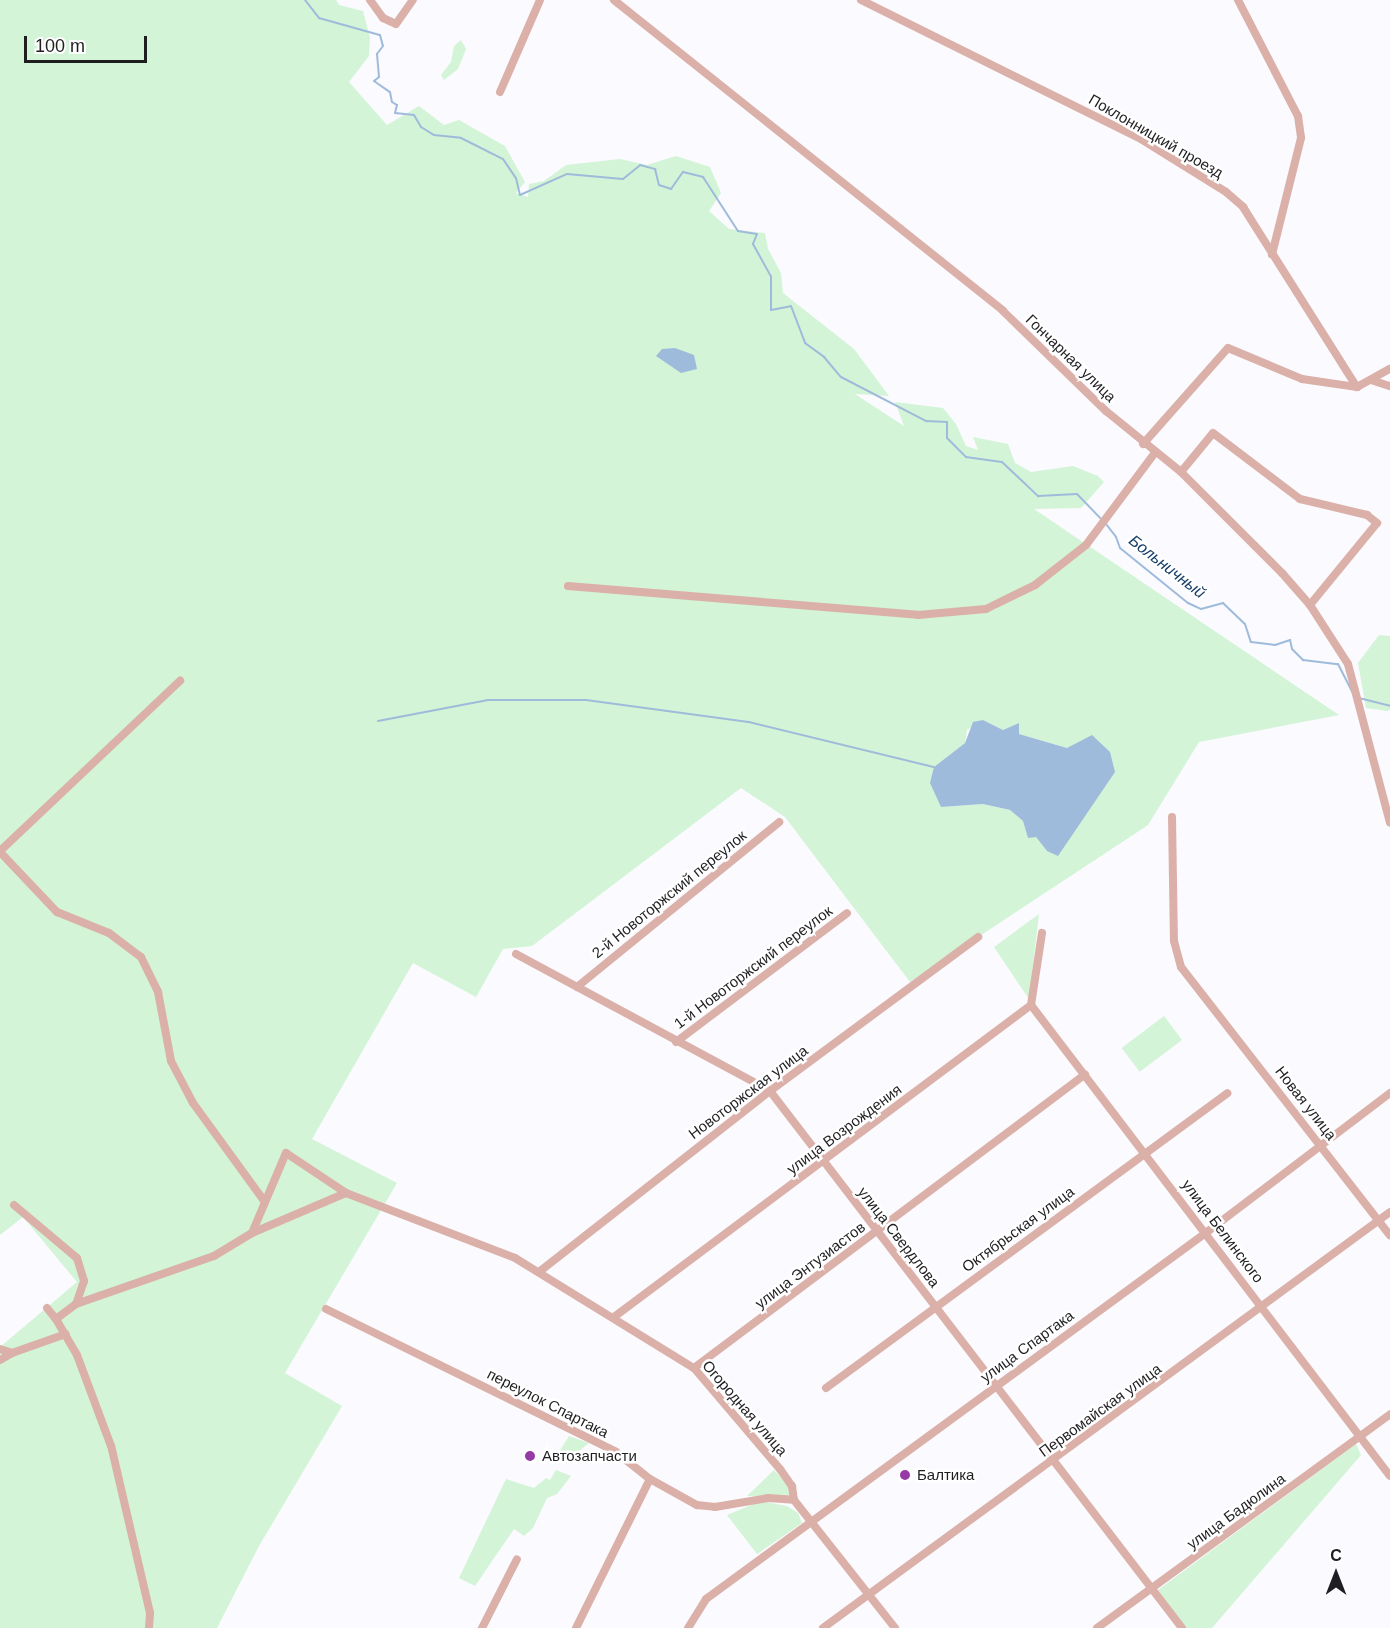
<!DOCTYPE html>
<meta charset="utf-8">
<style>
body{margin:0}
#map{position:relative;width:1390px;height:1628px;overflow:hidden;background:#fafaff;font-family:Helvetica,sans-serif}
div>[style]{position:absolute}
.green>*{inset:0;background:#d3f4d6;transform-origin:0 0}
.water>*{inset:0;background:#9fbbdb}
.stream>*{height:2px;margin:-1px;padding:0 1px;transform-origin:1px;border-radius:1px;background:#9fbbdb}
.minor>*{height:8px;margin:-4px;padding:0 4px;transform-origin:4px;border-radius:4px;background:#dbb0a8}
.dots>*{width:16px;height:16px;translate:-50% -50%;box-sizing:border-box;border:3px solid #fff;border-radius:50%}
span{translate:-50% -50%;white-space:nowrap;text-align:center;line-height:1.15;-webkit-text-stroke:5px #fff;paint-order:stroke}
.street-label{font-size:15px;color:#1f1f22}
.poi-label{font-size:15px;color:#1f1f22}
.left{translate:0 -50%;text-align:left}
.water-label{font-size:16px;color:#173f69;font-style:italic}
.north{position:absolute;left:1306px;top:1544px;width:60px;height:60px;-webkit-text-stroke:4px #fff;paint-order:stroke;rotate:0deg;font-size:16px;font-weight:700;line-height:24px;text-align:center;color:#1f1f22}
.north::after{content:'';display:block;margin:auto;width:21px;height:27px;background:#1f1f22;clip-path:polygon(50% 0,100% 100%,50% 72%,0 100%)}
.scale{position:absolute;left:24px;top:36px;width:123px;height:27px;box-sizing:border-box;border:3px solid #1f1f22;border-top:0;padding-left:8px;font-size:18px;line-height:21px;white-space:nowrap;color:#1f1f22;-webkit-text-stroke:4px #fff;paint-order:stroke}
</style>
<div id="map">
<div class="green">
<div style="clip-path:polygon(evenodd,0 0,336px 0,339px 5px,363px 11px,370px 38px,369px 56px,349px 82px,387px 125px,419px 106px,444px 125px,459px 120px,505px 146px,525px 182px,516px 193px,528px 197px,529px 184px,544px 181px,566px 165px,620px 159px,647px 165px,676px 156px,710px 167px,721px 193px,709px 211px,729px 229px,765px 233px,768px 249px,781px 273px,783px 293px,854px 349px,889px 396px,855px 394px,904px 426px,895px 402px,943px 408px,956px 424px,966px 446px,978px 450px,973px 437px,1008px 444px,1015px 463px,1031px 472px,1073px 466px,1098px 476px,1104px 482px,1081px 508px,1034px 509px,1339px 715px,1199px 742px,1148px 825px,910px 982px,785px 817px,741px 788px,532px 946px,503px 949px,476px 997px,413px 963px,312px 1139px,397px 1183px,285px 1373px,342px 1406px,259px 1546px,217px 1628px,0 1628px,0 1347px,77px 1282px,23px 1217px,0 1235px,0 0,983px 720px,1003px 730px,1019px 724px,1019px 734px,1067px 748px,1086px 741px,1047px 851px,1036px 837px,1028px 837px,1023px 821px,1010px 810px,983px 804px,941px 807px,934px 767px,965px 743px,967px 730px,983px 720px)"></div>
<div style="clip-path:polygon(461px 40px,466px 49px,458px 69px,444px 80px,441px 75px,451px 62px,454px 46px)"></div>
<div style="clip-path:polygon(1379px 635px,1390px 636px,1390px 710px,1387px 711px,1366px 708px,1358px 663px)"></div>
<div style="clip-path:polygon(1039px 914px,1029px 999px,994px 947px)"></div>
<div style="left:1164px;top:1016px;width:30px;height:53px;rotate:53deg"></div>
<div style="clip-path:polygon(569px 1436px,589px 1443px,565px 1462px,558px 1454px)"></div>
<div style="clip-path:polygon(1356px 1444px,1361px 1455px,1212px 1628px,1186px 1628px,1158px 1590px)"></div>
<div style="clip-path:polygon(556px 1470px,571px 1476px,557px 1494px,547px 1498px,533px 1528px,524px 1536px,514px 1529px,475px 1586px,459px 1578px,506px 1479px,534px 1488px,546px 1478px,550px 1480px)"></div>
<div style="clip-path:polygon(774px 1470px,791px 1488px,788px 1497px,747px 1496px)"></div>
<div style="clip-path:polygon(761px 1501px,787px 1506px,798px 1513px,802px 1523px,757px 1554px,727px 1515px)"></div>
</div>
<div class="water">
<div style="clip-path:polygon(675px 348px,694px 355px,697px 369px,681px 373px,656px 356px,662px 349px)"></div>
<div style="clip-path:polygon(983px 720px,1003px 730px,1019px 723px,1019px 734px,1067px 748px,1092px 735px,1110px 752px,1115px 772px,1058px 856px,1047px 851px,1036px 837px,1028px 838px,1023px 821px,1010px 810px,983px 804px,941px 807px,930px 783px,934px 767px,965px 743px,973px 722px)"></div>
</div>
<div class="stream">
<div style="left:305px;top:0;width:23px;rotate:52deg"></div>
<div style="left:319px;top:18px;width:63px;rotate:15.6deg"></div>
<div style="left:380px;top:35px;width:11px;rotate:75deg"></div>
<div style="left:383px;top:46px;width:10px;rotate:127deg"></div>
<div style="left:377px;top:54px;width:23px;rotate:85deg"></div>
<div style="left:379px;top:77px;width:6px;rotate:141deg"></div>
<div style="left:374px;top:81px;width:19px;rotate:35deg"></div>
<div style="left:390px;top:92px;width:10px;rotate:79deg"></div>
<div style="left:392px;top:102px;width:6px;rotate:31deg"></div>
<div style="left:397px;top:105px;width:8px;rotate:104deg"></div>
<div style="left:395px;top:113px;width:19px;rotate:6deg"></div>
<div style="left:414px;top:115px;width:14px;rotate:60deg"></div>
<div style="left:421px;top:127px;width:15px;rotate:32deg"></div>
<div style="left:434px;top:135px;width:27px;rotate:6deg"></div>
<div style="left:461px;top:138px;width:47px;rotate:26.6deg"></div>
<div style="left:503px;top:159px;width:23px;rotate:56deg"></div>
<div style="left:516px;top:178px;width:17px;rotate:77deg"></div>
<div style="left:520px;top:195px;width:51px;rotate:-24.1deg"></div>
<div style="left:567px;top:174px;width:56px;rotate:5.1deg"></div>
<div style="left:623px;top:179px;width:22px;rotate:-39deg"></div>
<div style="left:640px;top:165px;width:16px;rotate:15deg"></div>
<div style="left:655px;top:169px;width:16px;rotate:76deg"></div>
<div style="left:659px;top:185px;width:13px;rotate:18deg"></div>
<div style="left:671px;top:189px;width:21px;rotate:-55deg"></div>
<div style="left:683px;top:172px;width:21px;rotate:14deg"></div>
<div style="left:703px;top:177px;width:64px;rotate:57.1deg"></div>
<div style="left:738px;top:231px;width:19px;rotate:9deg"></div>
<div style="left:757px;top:234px;width:11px;rotate:112deg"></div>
<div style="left:753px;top:244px;width:37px;rotate:61deg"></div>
<div style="left:771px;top:276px;width:34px;rotate:90deg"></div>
<div style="left:771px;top:310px;width:20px;rotate:-11deg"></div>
<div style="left:791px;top:306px;width:40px;rotate:69deg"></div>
<div style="left:805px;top:343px;width:24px;rotate:36deg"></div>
<div style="left:824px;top:357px;width:26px;rotate:50deg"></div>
<div style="left:841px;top:377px;width:96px;rotate:27.4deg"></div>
<div style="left:926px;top:421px;width:21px;rotate:3deg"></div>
<div style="left:947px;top:422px;width:16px;rotate:90deg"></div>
<div style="left:947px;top:438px;width:27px;rotate:45deg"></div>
<div style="left:966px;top:457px;width:36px;rotate:8deg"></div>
<div style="left:1002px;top:462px;width:50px;rotate:43.4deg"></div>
<div style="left:1038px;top:496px;width:39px;rotate:-3deg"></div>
<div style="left:1077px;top:494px;width:36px;rotate:46deg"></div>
<div style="left:1106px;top:524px;width:16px;rotate:52deg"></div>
<div style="left:1116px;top:537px;width:12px;rotate:70deg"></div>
<div style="left:1120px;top:548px;width:87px;rotate:39deg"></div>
<div style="left:1188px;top:603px;width:14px;rotate:25deg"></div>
<div style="left:1201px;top:609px;width:23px;rotate:-15deg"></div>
<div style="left:1223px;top:603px;width:30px;rotate:44deg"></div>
<div style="left:1245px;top:624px;width:19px;rotate:72deg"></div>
<div style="left:1251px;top:642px;width:24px;rotate:7deg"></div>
<div style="left:1275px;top:645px;width:16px;rotate:-18deg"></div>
<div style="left:1290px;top:640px;width:9px;rotate:77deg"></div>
<div style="left:1292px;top:649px;width:16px;rotate:45deg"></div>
<div style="left:1303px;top:660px;width:35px;rotate:7deg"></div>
<div style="left:1338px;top:664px;width:36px;rotate:63deg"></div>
<div style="left:1359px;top:698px;width:32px;rotate:14deg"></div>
<div style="left:378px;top:721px;width:112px;rotate:-10.8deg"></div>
<div style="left:488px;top:700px;width:98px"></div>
<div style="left:586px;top:700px;width:164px;rotate:7.7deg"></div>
<div style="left:749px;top:722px;width:190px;rotate:13.7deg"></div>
</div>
<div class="minor">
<div style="left:370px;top:0;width:22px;rotate:54deg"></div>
<div style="left:383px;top:18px;width:14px;rotate:25deg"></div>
<div style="left:396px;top:24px;width:29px;rotate:-55deg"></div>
<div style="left:614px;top:0;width:498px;rotate:38.6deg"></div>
<div style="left:1003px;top:311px;width:144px;rotate:44.2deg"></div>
<div style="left:1106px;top:411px;width:97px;rotate:39.1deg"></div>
<div style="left:1181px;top:472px;width:143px;rotate:45deg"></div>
<div style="left:1282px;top:573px;width:43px;rotate:48.8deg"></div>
<div style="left:1310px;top:605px;width:70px;rotate:57.2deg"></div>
<div style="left:1348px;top:664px;width:164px;rotate:75.2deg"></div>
<div style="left:861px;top:0;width:313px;rotate:26.4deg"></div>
<div style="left:1141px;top:139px;width:100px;rotate:31.9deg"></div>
<div style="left:1226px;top:192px;width:23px;rotate:41deg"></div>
<div style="left:1243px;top:207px;width:213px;rotate:57.7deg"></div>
<div style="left:1238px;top:0;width:131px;rotate:62.7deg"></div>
<div style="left:1298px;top:116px;width:22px;rotate:82deg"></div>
<div style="left:1301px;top:138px;width:120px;rotate:104deg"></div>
<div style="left:500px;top:92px;width:100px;rotate:-66.5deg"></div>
<div style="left:1371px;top:380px;width:20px;rotate:18deg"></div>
<div style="left:1143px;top:444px;width:128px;rotate:-48.5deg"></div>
<div style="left:1228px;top:348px;width:80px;rotate:22.7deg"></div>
<div style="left:1302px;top:379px;width:56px;rotate:8.3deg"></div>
<div style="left:1357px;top:387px;width:38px;rotate:-29deg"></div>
<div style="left:1181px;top:472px;width:50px;rotate:-50.6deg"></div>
<div style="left:1213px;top:433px;width:109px;rotate:37.2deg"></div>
<div style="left:1300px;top:499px;width:69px;rotate:13.4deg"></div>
<div style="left:1367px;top:515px;width:13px;rotate:39deg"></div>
<div style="left:1377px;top:523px;width:106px;rotate:129.3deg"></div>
<div style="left:568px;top:586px;width:351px;rotate:4.7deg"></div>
<div style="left:918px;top:615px;width:68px;rotate:-5deg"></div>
<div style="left:986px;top:609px;width:55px;rotate:-26.1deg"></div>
<div style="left:1035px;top:585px;width:65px;rotate:-38.1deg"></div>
<div style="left:1086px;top:545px;width:114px;rotate:-53.2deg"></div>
<div style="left:1172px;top:817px;width:124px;rotate:89.1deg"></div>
<div style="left:1174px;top:941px;width:27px;rotate:75deg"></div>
<div style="left:1181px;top:967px;width:340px;rotate:52.1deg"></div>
<div style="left:0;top:851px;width:248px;rotate:-43.4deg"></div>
<div style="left:0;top:852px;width:83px;rotate:46.5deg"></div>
<div style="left:57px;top:912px;width:56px;rotate:22deg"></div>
<div style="left:109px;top:933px;width:40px;rotate:37deg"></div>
<div style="left:141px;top:957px;width:39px;rotate:64deg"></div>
<div style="left:158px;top:992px;width:70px;rotate:79.3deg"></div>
<div style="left:171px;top:1061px;width:47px;rotate:62.4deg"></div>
<div style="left:193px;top:1103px;width:122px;rotate:54deg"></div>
<div style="left:516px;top:954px;width:289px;rotate:28.3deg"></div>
<div style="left:770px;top:1091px;width:677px;rotate:52.5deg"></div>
<div style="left:577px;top:987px;width:261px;rotate:-39.2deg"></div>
<div style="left:1031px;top:1005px;width:592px;rotate:52.69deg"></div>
<div style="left:676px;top:1042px;width:214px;rotate:-37deg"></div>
<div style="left:14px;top:1205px;width:82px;rotate:40.1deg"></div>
<div style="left:77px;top:1258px;width:24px;rotate:73deg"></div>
<div style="left:84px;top:1281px;width:24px;rotate:109deg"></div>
<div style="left:252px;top:1233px;width:102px;rotate:-23.1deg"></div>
<div style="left:539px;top:1272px;width:293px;rotate:-38.1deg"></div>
<div style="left:770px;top:1091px;width:259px;rotate:-36.5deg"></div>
<div style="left:47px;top:1308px;width:14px;rotate:51deg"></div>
<div style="left:326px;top:1309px;width:323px;rotate:26.2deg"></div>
<div style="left:616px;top:1452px;width:43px;rotate:38.5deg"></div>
<div style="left:650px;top:1479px;width:54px;rotate:29deg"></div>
<div style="left:697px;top:1505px;width:18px;rotate:6deg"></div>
<div style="left:715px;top:1507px;width:54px;rotate:-9.6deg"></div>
<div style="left:768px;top:1498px;width:26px;rotate:4deg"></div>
<div style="left:614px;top:1317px;width:521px;rotate:-36.8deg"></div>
<div style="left:1031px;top:1005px;width:73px;rotate:-81.3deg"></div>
<div style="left:0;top:1349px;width:13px;rotate:18deg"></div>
<div style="left:12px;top:1353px;width:57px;rotate:-19.4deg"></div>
<div style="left:0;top:1360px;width:14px;rotate:-30deg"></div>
<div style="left:694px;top:1368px;width:489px;rotate:-36.9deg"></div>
<div style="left:826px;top:1388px;width:498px;rotate:-36.3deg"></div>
<div style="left:149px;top:1628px;width:15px;rotate:-86deg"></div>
<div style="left:150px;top:1613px;width:171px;rotate:-103.1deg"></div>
<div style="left:111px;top:1446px;width:97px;rotate:-110.5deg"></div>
<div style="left:77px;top:1355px;width:42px;rotate:-120.3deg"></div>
<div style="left:56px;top:1319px;width:25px;rotate:-37deg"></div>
<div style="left:76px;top:1304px;width:146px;rotate:-19.2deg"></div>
<div style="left:214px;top:1256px;width:44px;rotate:-31.2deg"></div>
<div style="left:252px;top:1233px;width:87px;rotate:-67deg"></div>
<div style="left:286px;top:1153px;width:72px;rotate:33.7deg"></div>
<div style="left:346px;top:1193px;width:181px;rotate:21deg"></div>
<div style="left:515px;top:1258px;width:210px;rotate:31.6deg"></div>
<div style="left:694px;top:1368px;width:133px;rotate:49.6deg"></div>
<div style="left:780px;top:1469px;width:21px;rotate:55deg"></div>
<div style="left:792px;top:1486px;width:14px;rotate:82deg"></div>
<div style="left:794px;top:1500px;width:163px;rotate:51.7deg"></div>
<div style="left:482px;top:1628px;width:77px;rotate:-63.1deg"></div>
<div style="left:576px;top:1628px;width:166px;rotate:-63.6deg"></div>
<div style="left:688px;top:1628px;width:34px;rotate:-58deg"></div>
<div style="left:706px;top:1599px;width:621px;rotate:-36.22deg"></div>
<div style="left:1207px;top:1232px;width:230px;rotate:-37.2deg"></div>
<div style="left:823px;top:1628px;width:703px;rotate:-36.27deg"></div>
<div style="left:1097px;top:1628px;width:363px;rotate:-36.1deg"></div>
</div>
<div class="dots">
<div style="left:530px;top:1456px;background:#963ba6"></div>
<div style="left:905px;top:1475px;background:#963ba6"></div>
</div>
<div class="street-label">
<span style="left:1156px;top:136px;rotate:30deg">Поклонницкий проезд</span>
<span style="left:1071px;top:358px;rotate:44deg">Гончарная улица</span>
<span style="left:669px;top:894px;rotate:-39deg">2-й Новоторжский переулок</span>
<span style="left:753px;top:967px;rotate:-37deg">1-й Новоторжский переулок</span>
<span style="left:748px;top:1092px;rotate:-37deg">Новоторжская улица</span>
<span style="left:1306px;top:1103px;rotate:52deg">Новая улица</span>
<span style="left:844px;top:1129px;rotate:-37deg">улица Возрождения</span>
<span style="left:1018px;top:1229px;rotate:-36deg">Октябрьская улица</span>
<span style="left:1223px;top:1231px;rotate:53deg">улица Белинского</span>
<span style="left:899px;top:1237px;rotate:52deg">улица Свердлова</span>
<span style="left:810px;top:1265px;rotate:-37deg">улица Энтузиастов</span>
<span style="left:1027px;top:1346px;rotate:-36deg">улица Спартака</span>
<span style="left:548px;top:1403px;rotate:27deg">переулок Спартака</span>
<span style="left:745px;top:1408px;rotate:49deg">Огородная улица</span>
<span style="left:1100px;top:1410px;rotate:-36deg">Первомайская улица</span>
<span style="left:1236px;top:1511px;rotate:-36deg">улица Бадюлина</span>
</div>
<div class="poi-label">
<span class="left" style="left:542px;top:1456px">Автозапчасти</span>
<span class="left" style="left:917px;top:1475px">Балтика</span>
</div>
<div class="water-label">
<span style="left:1167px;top:567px;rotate:38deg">Больничный</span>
</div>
<div class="north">С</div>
<div class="scale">100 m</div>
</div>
